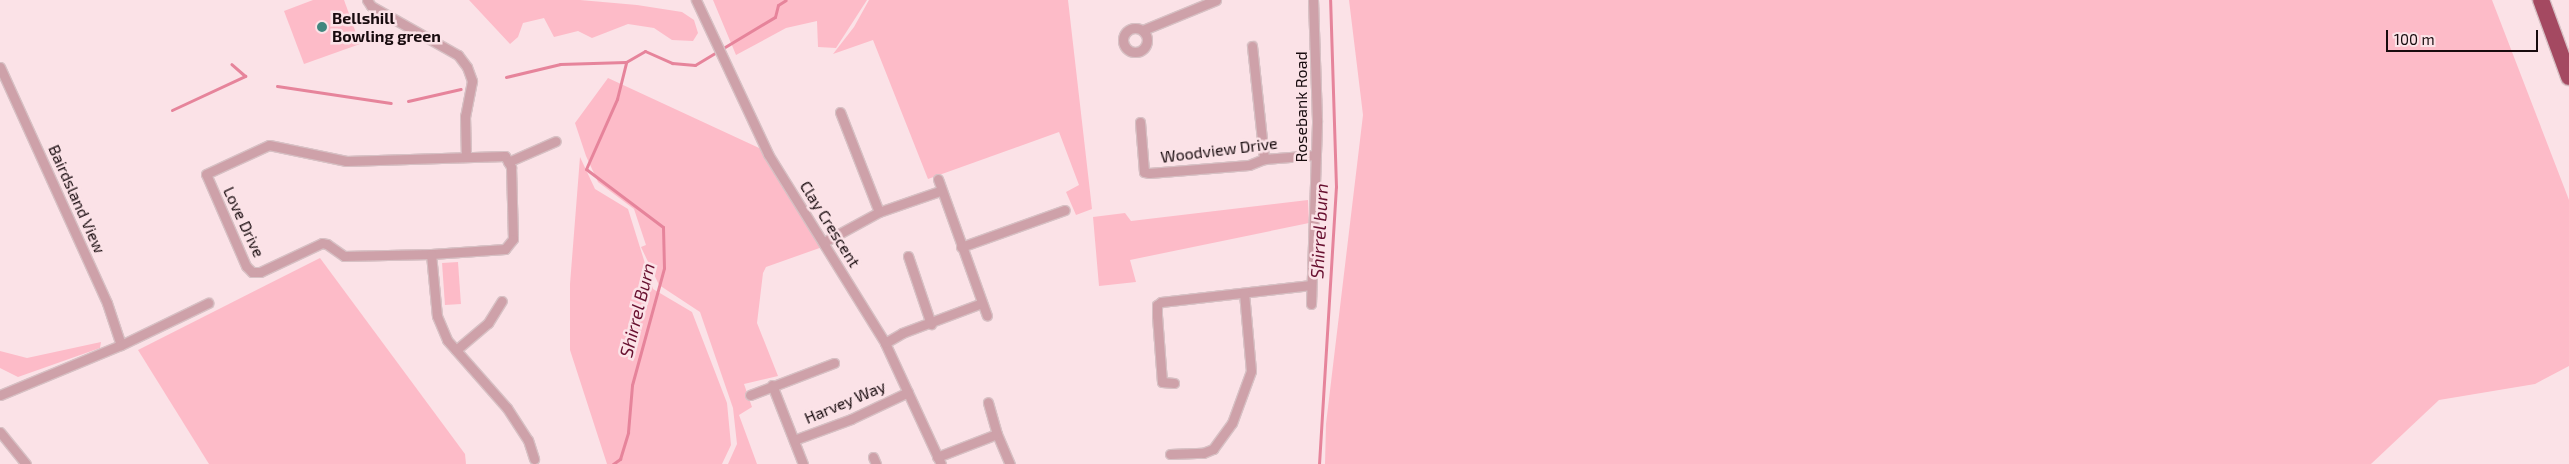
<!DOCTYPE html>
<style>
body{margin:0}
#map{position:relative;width:2569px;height:464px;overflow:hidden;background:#fbe2e7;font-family:"Exo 2",sans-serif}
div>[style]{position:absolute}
.green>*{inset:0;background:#fdbbc8;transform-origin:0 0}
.stream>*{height:3px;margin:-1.5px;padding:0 1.5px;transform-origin:1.5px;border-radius:1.5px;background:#e6849b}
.roads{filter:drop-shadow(1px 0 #d7c0c4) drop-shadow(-1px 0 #d7c0c4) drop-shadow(0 1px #d7c0c4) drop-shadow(0 -1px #d7c0c4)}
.minor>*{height:9px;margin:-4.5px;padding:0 4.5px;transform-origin:4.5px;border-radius:4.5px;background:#cea1a9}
.minor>.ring{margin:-4.5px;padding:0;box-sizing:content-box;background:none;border:9px solid #cea1a9;border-radius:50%}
.motorway>*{height:16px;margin:-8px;padding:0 8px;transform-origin:8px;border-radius:8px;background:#a44961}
.dots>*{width:14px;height:14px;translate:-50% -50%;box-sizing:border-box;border:2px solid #fbe2e7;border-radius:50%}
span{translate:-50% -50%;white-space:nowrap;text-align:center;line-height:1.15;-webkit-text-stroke:5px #fbe2e7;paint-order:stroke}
.poi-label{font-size:16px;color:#180b0e;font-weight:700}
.left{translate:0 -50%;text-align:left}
.street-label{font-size:16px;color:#180b0e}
.water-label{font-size:18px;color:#670f2f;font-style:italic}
.scale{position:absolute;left:2386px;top:30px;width:152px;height:22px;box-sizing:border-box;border:2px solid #180b0e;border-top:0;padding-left:6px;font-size:15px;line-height:18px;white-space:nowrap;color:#180b0e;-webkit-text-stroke:4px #fbe2e7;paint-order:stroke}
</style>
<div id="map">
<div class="green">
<div style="clip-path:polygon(313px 0,344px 0,360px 44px,304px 64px,284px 11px)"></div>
<div style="clip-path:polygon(469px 0,580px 0,637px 5px,682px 12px,694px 20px,698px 33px,693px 41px,672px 40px,654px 28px,628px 24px,592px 38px,578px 31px,554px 37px,544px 18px,523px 23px,518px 37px,510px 44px)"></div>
<div style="clip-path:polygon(713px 0,867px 0,836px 48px,818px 47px,817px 21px,786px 28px,736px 55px)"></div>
<div style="clip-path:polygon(869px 0,1068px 0,1092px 209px,1076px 215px,1066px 192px,1079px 185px,1059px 132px,928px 179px,873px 40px,833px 54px,854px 27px)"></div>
<div style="clip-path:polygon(1349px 0,2492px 0,2569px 200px,2569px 366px,2535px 384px,2439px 400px,2371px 464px,1325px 464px,1326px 424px,1363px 115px)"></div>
<div style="clip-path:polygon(608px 78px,772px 154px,828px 245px,766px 267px,763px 273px,757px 323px,778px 376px,744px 384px,752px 407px,739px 415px,757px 464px,728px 464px,737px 444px,733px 408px,700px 312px,659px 285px,641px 247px,646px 245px,634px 209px,598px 182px,586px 156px,575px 123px)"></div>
<div style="clip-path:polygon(580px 157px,595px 189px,628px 209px,653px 289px,692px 312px,727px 403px,731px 445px,722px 464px,607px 464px,570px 350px,570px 284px)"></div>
<div style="clip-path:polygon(1308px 200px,1309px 223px,1130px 260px,1136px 282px,1099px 286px,1093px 217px,1125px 213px,1131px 221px)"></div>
<div style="clip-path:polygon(320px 258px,465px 454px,466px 464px,209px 464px,138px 350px)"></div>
<div style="left:458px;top:262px;width:42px;height:16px;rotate:86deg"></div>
<div style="clip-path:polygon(101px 342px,100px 348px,18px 377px,0 368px,0 351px,27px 358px)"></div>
</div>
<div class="stream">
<div style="left:506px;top:77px;width:56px;rotate:-13.5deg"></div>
<div style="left:560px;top:64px;width:66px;rotate:-1.7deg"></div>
<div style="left:277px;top:86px;width:115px;rotate:8.5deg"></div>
<div style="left:408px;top:101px;width:54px;rotate:-12.8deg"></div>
<div style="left:172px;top:110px;width:81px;rotate:-25deg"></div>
<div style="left:245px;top:76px;width:18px;rotate:-139deg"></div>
<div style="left:613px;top:464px;width:9px;rotate:-36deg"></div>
<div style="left:620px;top:459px;width:28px;rotate:-73deg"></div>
<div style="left:628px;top:432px;width:47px;rotate:-85.1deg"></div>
<div style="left:632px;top:385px;width:121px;rotate:-74.7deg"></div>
<div style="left:664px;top:268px;width:41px;rotate:-91.4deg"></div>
<div style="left:663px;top:227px;width:96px;rotate:-143deg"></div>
<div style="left:586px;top:169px;width:77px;rotate:-66.1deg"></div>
<div style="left:617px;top:99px;width:38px;rotate:-76deg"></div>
<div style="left:626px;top:62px;width:22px;rotate:-30deg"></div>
<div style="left:645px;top:51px;width:30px;rotate:24deg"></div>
<div style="left:672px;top:63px;width:23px;rotate:5deg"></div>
<div style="left:695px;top:65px;width:93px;rotate:-31deg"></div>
<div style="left:775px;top:17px;width:12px;rotate:-76deg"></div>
<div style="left:778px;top:5px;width:9px;rotate:-32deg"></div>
<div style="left:1319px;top:464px;width:278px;rotate:-86.5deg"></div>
<div style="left:1336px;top:187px;width:187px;rotate:-91.8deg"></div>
</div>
<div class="roads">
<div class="minor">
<div style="left:367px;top:0;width:7px;rotate:56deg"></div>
<div style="left:371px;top:6px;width:100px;rotate:29.4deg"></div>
<div style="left:458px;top:55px;width:15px;rotate:53deg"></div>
<div style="left:467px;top:67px;width:15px;rotate:70deg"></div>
<div style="left:472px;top:81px;width:36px;rotate:101deg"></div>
<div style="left:465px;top:116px;width:40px;rotate:88.6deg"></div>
<div style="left:696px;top:0;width:170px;rotate:64.9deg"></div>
<div style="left:768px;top:154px;width:222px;rotate:58.2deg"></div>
<div style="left:885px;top:343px;width:133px;rotate:65.2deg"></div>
<div class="ring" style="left:1123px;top:28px;width:15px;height:15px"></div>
<div style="left:1143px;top:30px;width:79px;rotate:-22.3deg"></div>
<div style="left:1252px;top:46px;width:114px;rotate:83.9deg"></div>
<div style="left:0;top:67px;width:259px;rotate:65.6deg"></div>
<div style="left:107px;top:303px;width:44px;rotate:71.6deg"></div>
<div style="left:840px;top:112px;width:107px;rotate:68.7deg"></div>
<div style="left:1140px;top:122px;width:50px;rotate:85.4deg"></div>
<div style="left:1144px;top:172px;width:5px;rotate:11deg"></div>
<div style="left:1149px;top:173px;width:100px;rotate:-4.6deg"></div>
<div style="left:1249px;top:165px;width:16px;rotate:-22deg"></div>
<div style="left:1264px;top:159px;width:52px;rotate:-4.4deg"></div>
<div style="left:269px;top:145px;width:79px;rotate:11.7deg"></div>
<div style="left:346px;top:161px;width:159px;rotate:-1.8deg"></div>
<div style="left:505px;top:156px;width:13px;rotate:61deg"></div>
<div style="left:511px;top:167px;width:72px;rotate:88.4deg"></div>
<div style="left:513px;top:239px;width:13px;rotate:129deg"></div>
<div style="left:505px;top:249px;width:74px;rotate:176.1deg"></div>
<div style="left:431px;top:254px;width:87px;rotate:178.7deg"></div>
<div style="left:344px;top:256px;width:21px;rotate:-145deg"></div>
<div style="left:327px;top:244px;width:5px;rotate:-169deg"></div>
<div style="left:322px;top:243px;width:68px;rotate:154.9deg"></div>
<div style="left:260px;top:272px;width:8px;rotate:180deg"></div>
<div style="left:252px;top:272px;width:8px;rotate:-135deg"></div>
<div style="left:246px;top:266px;width:100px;rotate:-113.5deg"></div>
<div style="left:206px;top:174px;width:69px;rotate:-24.7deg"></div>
<div style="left:508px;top:162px;width:52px;rotate:-23.6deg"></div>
<div style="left:938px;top:179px;width:145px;rotate:70.3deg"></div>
<div style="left:824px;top:242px;width:63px;rotate:-28.6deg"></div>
<div style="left:879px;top:212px;width:65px;rotate:-19deg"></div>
<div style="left:961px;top:247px;width:110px;rotate:-19.6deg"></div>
<div style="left:431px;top:254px;width:62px;rotate:84.5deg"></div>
<div style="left:437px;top:316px;width:26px;rotate:67deg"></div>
<div style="left:447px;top:340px;width:91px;rotate:48.6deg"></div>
<div style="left:507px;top:408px;width:38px;rotate:57deg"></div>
<div style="left:528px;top:440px;width:20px;rotate:72deg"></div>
<div style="left:908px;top:256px;width:72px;rotate:71.3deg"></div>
<div style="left:1311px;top:304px;width:184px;rotate:-88.1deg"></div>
<div style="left:1317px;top:120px;width:120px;rotate:-91.9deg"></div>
<div style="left:885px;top:343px;width:20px;rotate:-30deg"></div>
<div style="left:902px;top:333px;width:85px;rotate:-20.6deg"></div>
<div style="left:456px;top:350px;width:42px;rotate:-40.2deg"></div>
<div style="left:488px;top:323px;width:26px;rotate:-58deg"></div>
<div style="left:1174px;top:383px;width:12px;rotate:-175deg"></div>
<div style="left:1162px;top:382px;width:66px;rotate:-94.3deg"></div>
<div style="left:1157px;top:316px;width:11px;rotate:-90deg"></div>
<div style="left:1157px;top:305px;width:5px;rotate:-37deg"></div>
<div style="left:1161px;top:302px;width:151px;rotate:-6.5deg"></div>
<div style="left:772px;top:385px;width:85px;rotate:68.6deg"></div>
<div style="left:0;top:395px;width:131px;rotate:-22.5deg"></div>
<div style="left:121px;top:345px;width:97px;rotate:-25.8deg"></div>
<div style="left:750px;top:395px;width:90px;rotate:-20.9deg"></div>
<div style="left:0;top:432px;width:41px;rotate:50.9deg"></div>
<div style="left:997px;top:434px;width:33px;rotate:67deg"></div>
<div style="left:794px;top:440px;width:61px;rotate:-20.2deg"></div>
<div style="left:851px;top:419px;width:63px;rotate:-25.3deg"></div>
<div style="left:1170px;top:454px;width:33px;rotate:-2deg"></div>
<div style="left:1203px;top:453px;width:11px;rotate:-22deg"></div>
<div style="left:1213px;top:449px;width:32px;rotate:-54deg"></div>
<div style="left:1232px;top:423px;width:55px;rotate:-69.9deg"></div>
<div style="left:1251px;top:371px;width:78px;rotate:-95.1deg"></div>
<div style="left:873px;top:457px;width:8px;rotate:67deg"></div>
<div style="left:937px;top:457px;width:64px;rotate:-21deg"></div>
<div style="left:997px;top:434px;width:33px;rotate:-106deg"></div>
</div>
<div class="motorway">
<div style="left:2541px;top:0;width:82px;rotate:70deg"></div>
</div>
</div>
<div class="dots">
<div style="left:322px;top:27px;background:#40877f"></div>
</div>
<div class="poi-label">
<span class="left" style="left:332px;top:27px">Bellshill<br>Bowling green</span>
</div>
<div class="street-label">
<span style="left:1301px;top:107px;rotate:-90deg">Rosebank Road</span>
<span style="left:1219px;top:150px;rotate:-7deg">Woodview Drive</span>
<span style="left:77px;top:199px;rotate:66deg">Bairdsland View</span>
<span style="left:244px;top:222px;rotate:65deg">Love Drive</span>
<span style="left:830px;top:224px;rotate:58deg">Clay Crescent</span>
<span style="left:845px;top:402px;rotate:-23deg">Harvey Way</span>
</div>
<div class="water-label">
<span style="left:1319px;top:231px;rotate:-87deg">Shirrel burn</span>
<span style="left:637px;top:310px;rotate:-76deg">Shirrel Burn</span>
</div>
<div class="scale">100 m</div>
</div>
